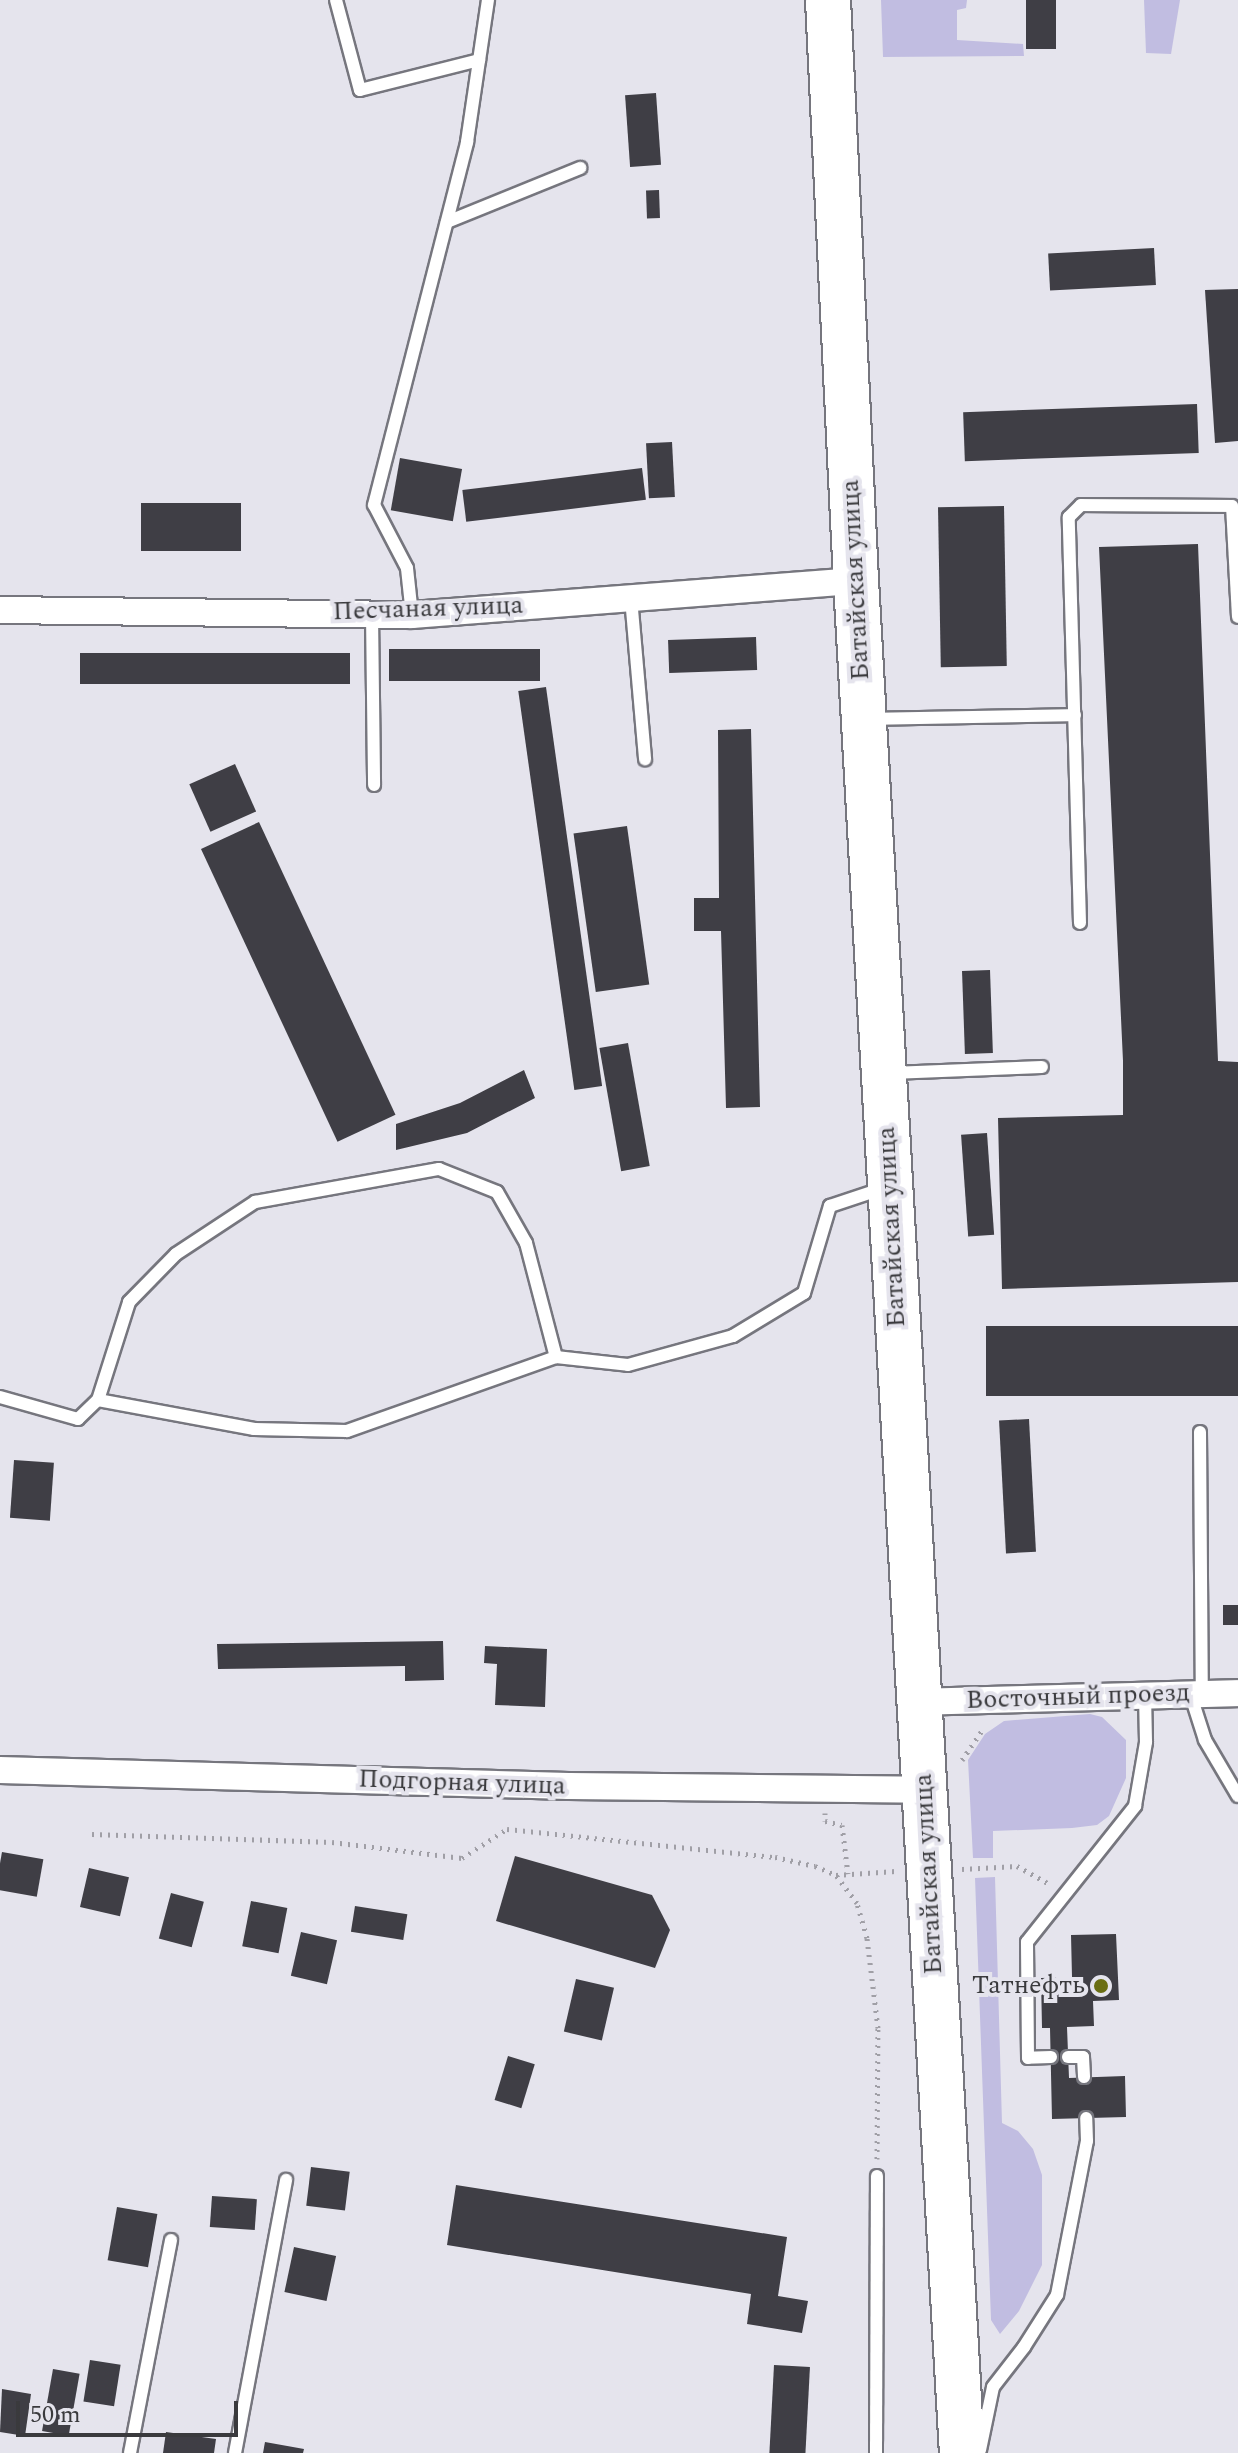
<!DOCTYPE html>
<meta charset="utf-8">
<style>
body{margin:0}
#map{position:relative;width:1238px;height:2453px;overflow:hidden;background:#e5e4ed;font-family:Spectral,serif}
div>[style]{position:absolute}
.green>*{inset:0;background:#c1bde1}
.building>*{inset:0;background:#3f3e45;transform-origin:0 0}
.path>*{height:5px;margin-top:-2.5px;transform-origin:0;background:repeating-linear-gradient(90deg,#a09fa6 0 2px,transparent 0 8px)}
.roads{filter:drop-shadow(2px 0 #76767e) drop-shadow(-2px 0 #76767e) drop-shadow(0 2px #76767e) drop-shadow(0 -2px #76767e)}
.lane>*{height:12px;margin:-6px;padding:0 6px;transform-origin:6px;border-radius:6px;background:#fff}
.street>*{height:26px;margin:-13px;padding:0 13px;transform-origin:13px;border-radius:13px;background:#fff}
.highway>*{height:44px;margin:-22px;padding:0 22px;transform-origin:22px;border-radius:22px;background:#fff}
.dots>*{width:22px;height:22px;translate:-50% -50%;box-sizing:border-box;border:4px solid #e5e4ed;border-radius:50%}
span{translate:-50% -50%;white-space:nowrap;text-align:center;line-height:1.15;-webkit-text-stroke:8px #e5e4ed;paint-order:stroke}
.street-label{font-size:26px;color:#3a3a3d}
.poi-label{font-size:26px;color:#3a3a3d}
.right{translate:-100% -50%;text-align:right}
.scale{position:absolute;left:16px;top:2401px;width:222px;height:36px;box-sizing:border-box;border:4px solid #3a3a3d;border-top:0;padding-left:10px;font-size:24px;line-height:28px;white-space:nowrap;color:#3a3a3d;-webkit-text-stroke:6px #e5e4ed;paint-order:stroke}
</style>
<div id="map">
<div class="green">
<div style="clip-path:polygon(881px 0,967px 0,966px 8px,957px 10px,957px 40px,1023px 44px,1024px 56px,883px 57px)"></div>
<div style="clip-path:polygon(1144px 0,1180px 0,1171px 54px,1146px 53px)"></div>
<div style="clip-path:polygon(1090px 1714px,1102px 1717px,1126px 1740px,1126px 1778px,1109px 1816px,1097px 1825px,1072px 1828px,993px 1831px,993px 1858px,973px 1858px,968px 1760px,985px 1734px,1004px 1721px)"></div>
<div style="clip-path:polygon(995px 1877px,1002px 2123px,1018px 2131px,1033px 2149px,1042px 2175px,1042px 2265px,1019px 2311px,1000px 2334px,991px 2320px,975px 1878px)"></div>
</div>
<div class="building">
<div style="left:1026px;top:0;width:30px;height:49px"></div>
<div style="left:656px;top:93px;width:72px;height:31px;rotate:86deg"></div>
<div style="left:659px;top:190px;width:28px;height:13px;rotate:88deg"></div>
<div style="left:1154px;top:248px;width:37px;height:106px;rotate:87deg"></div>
<div style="clip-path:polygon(1238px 289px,1238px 441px,1215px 443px,1205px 290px)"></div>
<div style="left:1197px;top:404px;width:49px;height:234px;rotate:88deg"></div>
<div style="left:672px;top:442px;width:55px;height:26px;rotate:87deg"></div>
<div style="left:400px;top:458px;width:63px;height:53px;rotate:10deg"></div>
<div style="left:642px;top:468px;width:32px;height:181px;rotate:83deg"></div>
<div style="left:241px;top:503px;width:48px;height:100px;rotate:90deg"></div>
<div style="left:1004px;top:506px;width:160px;height:66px;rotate:89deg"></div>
<div style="clip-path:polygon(1198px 544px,1218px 1061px,1238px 1062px,1238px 1282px,1002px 1289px,998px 1118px,1123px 1115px,1123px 1061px,1099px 547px)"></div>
<div style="left:756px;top:637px;width:33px;height:88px;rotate:88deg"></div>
<div style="left:389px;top:649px;width:151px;height:32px"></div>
<div style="left:80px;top:653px;width:270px;height:31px"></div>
<div style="left:546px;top:687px;width:403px;height:28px;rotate:82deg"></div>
<div style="clip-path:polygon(751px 729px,760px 1107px,726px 1108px,721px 931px,694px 931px,694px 898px,719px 898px,718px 730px)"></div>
<div style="left:235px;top:764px;width:52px;height:50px;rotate:66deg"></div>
<div style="left:259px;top:822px;width:323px;height:64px;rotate:65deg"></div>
<div style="left:627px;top:826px;width:160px;height:54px;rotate:82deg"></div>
<div style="left:990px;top:970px;width:83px;height:28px;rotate:88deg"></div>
<div style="left:628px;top:1043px;width:125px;height:29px;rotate:80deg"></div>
<div style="clip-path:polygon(524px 1070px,535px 1098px,467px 1133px,396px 1150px,396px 1124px,460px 1103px)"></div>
<div style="left:987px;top:1133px;width:102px;height:26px;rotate:86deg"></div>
<div style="left:1238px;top:1326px;width:70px;height:252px;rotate:90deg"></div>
<div style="left:1029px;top:1419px;width:133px;height:30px;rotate:87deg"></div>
<div style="left:14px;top:1460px;width:40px;height:58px;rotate:4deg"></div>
<div style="left:1223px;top:1605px;width:15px;height:20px"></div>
<div style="clip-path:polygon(443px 1641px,444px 1680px,405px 1681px,405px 1666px,218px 1669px,217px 1644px)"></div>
<div style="clip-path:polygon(485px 1646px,547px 1649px,545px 1707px,495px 1705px,497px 1664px,484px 1663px)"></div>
<div style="left:2px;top:1852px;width:42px;height:38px;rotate:10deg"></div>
<div style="clip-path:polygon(515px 1856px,652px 1895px,670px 1930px,655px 1968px,496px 1921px)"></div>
<div style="left:89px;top:1868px;width:41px;height:40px;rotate:13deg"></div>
<div style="left:171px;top:1893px;width:34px;height:47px;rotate:15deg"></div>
<div style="left:251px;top:1901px;width:37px;height:46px;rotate:11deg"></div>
<div style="left:355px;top:1906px;width:53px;height:26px;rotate:9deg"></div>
<div style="left:301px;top:1932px;width:37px;height:45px;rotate:13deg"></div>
<div style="clip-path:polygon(1116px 1934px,1119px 2000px,1093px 2001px,1094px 2026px,1067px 2027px,1069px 2078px,1125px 2076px,1126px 2117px,1052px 2119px,1050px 2028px,1042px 2028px,1041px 1978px,1072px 1977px,1071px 1935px)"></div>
<div style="left:576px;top:1979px;width:39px;height:54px;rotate:13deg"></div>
<div style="left:508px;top:2056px;width:28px;height:46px;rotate:17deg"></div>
<div style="left:311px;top:2167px;width:39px;height:39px;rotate:7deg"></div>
<div style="clip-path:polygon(456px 2185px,787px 2237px,778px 2296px,808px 2301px,802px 2333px,747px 2324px,751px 2294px,447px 2245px)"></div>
<div style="left:212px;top:2196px;width:45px;height:31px;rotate:4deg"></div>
<div style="left:117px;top:2207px;width:41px;height:54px;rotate:10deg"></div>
<div style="left:294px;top:2247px;width:43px;height:46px;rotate:12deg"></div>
<div style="left:90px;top:2360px;width:31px;height:42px;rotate:9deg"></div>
<div style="left:774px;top:2365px;width:36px;height:88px;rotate:3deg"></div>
<div style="left:53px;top:2369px;width:27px;height:63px;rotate:10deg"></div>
<div style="clip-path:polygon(2px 2389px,31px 2394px,25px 2436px,0 2432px)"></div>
<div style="clip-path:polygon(166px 2432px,216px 2439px,214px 2453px,163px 2453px)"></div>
<div style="clip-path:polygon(265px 2442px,304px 2449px,303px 2453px,263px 2453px)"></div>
</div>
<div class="path">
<div style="left:962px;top:1760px;width:37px;rotate:-56deg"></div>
<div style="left:825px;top:1813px;width:8px;rotate:90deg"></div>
<div style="left:825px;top:1821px;width:17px;rotate:13deg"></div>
<div style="left:842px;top:1825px;width:49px;rotate:83deg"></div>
<div style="left:92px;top:1834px;width:240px;rotate:1.9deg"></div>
<div style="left:332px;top:1842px;width:131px;rotate:7deg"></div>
<div style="left:462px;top:1858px;width:54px;rotate:-32.8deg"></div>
<div style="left:507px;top:1829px;width:269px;rotate:6deg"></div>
<div style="left:775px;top:1857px;width:41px;rotate:12.7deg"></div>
<div style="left:815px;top:1866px;width:23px;rotate:23deg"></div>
<div style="left:962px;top:1869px;width:55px;rotate:-3.1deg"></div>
<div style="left:1017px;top:1866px;width:35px;rotate:29deg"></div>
<div style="left:877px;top:2159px;width:131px;rotate:-89.6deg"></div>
<div style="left:878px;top:2028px;width:91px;rotate:-97deg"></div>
<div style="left:867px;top:1938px;width:36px;rotate:-106deg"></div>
<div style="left:857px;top:1903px;width:35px;rotate:-127deg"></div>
<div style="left:836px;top:1875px;width:60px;rotate:-3.8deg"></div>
</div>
<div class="roads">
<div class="lane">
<div style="left:336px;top:0;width:93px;rotate:75.1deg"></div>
<div style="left:360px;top:90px;width:123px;rotate:-14.1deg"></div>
<div style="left:447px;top:222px;width:144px;rotate:-22.1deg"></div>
<div style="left:631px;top:598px;width:162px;rotate:85deg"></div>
<div style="left:372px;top:614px;width:171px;rotate:89.3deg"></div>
<div style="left:412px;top:615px;width:47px;rotate:-96.1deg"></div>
<div style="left:407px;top:568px;width:71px;rotate:-117.6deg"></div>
<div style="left:374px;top:505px;width:375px;rotate:-75.6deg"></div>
<div style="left:467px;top:142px;width:144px;rotate:-81.6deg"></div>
<div style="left:871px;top:719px;width:204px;rotate:-1.1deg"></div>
<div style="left:1080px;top:923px;width:406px;rotate:-91.6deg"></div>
<div style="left:1069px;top:517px;width:17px;rotate:-45deg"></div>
<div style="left:1081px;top:505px;width:151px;rotate:0.4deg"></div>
<div style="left:1232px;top:506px;width:111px;rotate:86.9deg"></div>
<div style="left:891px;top:1073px;width:151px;rotate:-2.3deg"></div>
<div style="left:0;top:1397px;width:81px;rotate:15.8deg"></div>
<div style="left:78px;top:1419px;width:28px;rotate:-44deg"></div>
<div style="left:98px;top:1400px;width:103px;rotate:-72.4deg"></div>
<div style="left:129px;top:1302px;width:67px;rotate:-45.6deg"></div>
<div style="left:176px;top:1254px;width:95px;rotate:-33.4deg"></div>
<div style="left:255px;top:1202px;width:187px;rotate:-10.2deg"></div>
<div style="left:439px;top:1169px;width:62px;rotate:21.6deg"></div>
<div style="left:497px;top:1192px;width:59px;rotate:60.4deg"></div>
<div style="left:526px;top:1243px;width:118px;rotate:75.3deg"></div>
<div style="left:556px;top:1357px;width:72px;rotate:6.3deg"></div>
<div style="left:628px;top:1365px;width:109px;rotate:-15.4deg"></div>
<div style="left:733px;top:1336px;width:83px;rotate:-31.2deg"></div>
<div style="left:804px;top:1293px;width:91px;rotate:-73.4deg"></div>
<div style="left:830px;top:1206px;width:57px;rotate:-18.4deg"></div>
<div style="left:98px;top:1400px;width:159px;rotate:10.5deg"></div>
<div style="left:254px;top:1429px;width:93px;rotate:1.2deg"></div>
<div style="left:347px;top:1431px;width:222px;rotate:-19.5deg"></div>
<div style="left:1200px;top:1432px;width:261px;rotate:89.6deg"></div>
<div style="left:1190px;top:1693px;width:49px;rotate:72.3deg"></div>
<div style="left:1205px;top:1740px;width:65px;rotate:59.5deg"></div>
<div style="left:1051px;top:2057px;width:23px;rotate:178deg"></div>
<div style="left:1028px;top:2058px;width:116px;rotate:-90.5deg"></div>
<div style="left:1027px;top:1942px;width:174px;rotate:-51.5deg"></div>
<div style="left:1135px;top:1806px;width:65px;rotate:-80.2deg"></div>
<div style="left:1146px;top:1742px;width:48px;rotate:-91.2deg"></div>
<div style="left:1068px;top:2057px;width:15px"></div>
<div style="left:1083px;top:2057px;width:20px;rotate:87deg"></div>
<div style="left:980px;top:2450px;width:64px;rotate:-78.3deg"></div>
<div style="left:993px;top:2387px;width:51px;rotate:-52.2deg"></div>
<div style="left:1024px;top:2347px;width:62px;rotate:-57.6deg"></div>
<div style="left:1057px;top:2295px;width:157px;rotate:-79deg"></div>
<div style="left:1087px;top:2141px;width:23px;rotate:-92deg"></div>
<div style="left:130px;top:2453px;width:217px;rotate:-79.1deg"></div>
<div style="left:235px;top:2453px;width:278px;rotate:-79.4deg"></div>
<div style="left:876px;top:2453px;width:277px;rotate:-89.8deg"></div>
</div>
<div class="street">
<div style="left:0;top:610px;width:412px;rotate:0.7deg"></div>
<div style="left:412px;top:615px;width:445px;rotate:-4.4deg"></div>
<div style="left:919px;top:1702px;width:319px;rotate:-1.6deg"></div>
<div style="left:0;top:1770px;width:569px;rotate:1.61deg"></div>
<div style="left:569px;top:1786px;width:355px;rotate:0.6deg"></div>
</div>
<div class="highway">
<div style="left:828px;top:0;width:582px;rotate:87.24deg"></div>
<div style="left:856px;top:581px;width:1875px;rotate:86.76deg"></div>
</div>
</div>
<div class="dots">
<div style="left:1101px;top:1986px;background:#6a6e13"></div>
</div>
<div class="street-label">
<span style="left:856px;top:580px;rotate:-93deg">Батайская улица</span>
<span style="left:428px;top:609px;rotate:-2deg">Песчаная улица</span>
<span style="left:892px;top:1227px;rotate:-93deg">Батайская улица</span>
<span style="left:1078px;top:1697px;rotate:-2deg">Восточный проезд</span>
<span style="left:462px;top:1783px;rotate:2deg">Подгорная улица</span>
<span style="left:929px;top:1874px;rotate:-93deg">Батайская улица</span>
</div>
<div class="poi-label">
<span class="right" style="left:1085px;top:1986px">Татнефть</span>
</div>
<div class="scale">50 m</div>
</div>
